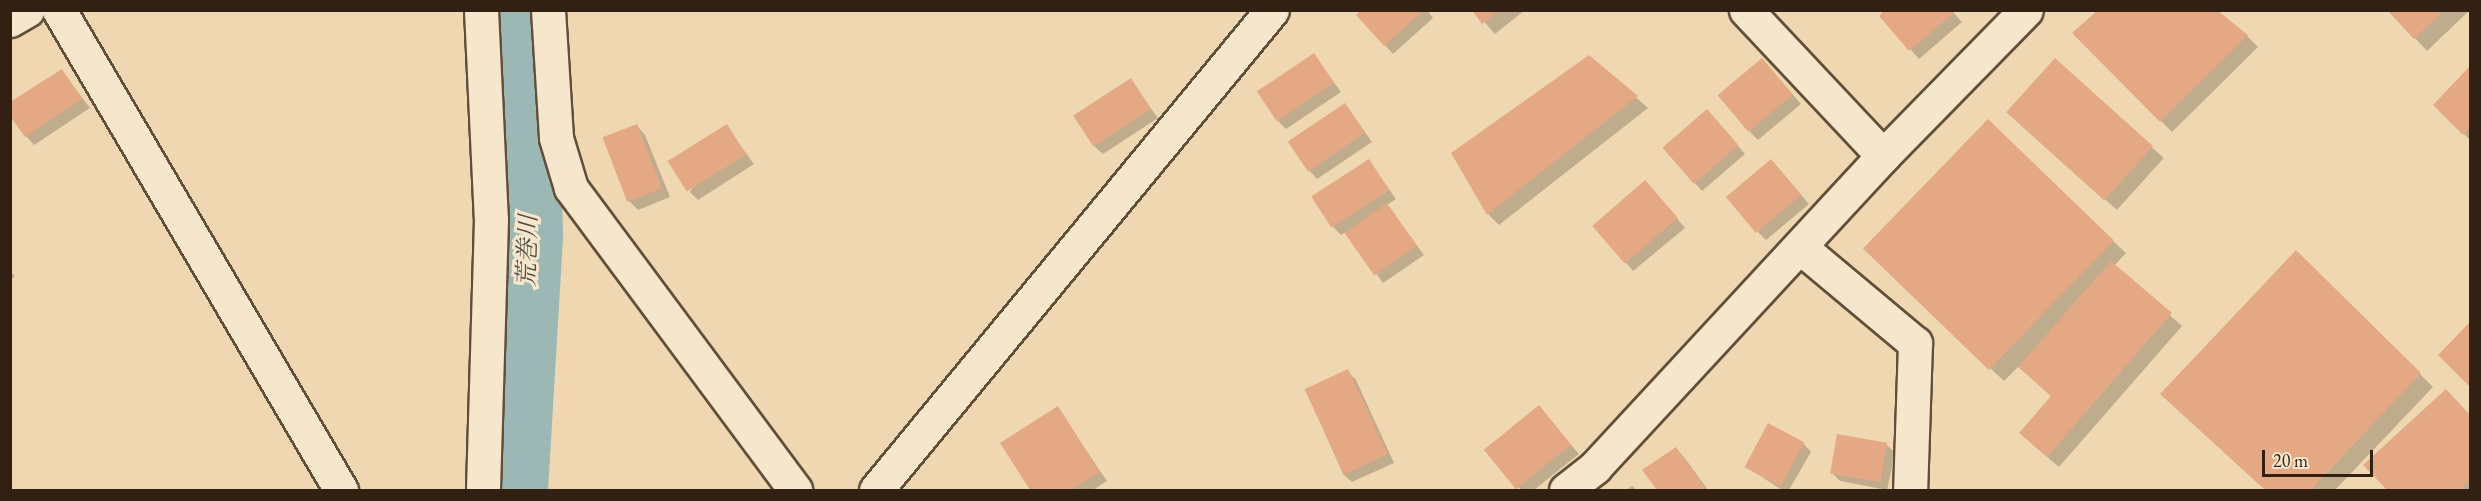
<!DOCTYPE html>
<meta charset="utf-8">
<style>
body{margin:0}
#map{position:relative;width:2481px;height:501px;overflow:hidden;background:#efd8b1;font-family:"EB Garamond","Noto Serif JP",serif}
div>[style]{position:absolute}
.shadow>*{inset:0;background:#0003;transform-origin:0 0}
.river>*{height:68px;margin:-34px;padding:0 34px;transform-origin:34px;border-radius:34px;background:#9cb8b4}
.building>*{inset:0;background:#e5a885;transform-origin:0 0}
.roads{filter:drop-shadow(2px 0 #614f3a) drop-shadow(-2px 0 #614f3a) drop-shadow(0 2px #614f3a) drop-shadow(0 -2px #614f3a)}
.minor>*{height:33px;margin:-16.5px;padding:0 16.5px;transform-origin:16.5px;border-radius:16.5px;background:#f5e6cc}
span{translate:-50% -50%;white-space:nowrap;text-align:center;line-height:1.15;-webkit-text-stroke:6px #f5e6cc;paint-order:stroke}
.water-label{font-size:24px;color:#524e43;font-style:italic}
.frame{position:absolute;inset:0;border:12px solid #322112;pointer-events:none}
.scale{position:absolute;left:2262px;top:450px;width:111px;height:27px;box-sizing:border-box;border:3px solid #322112;border-top:0;padding-left:8px;font-size:18px;line-height:21px;white-space:nowrap;color:#322112;-webkit-text-stroke:4px #f5e6cc;paint-order:stroke}
</style>
<div id="map">
<div class="shadow">
<div style="clip-path:polygon(1363px 10px,1427px 10px,1433px 18px,1393px 54px,1358px 15px)"></div>
<div style="clip-path:polygon(1474px 10px,1525px 10px,1495px 34px)"></div>
<div style="clip-path:polygon(1951px 10px,1962px 22px,1919px 59px,1881px 16px)"></div>
<div style="clip-path:polygon(2389px 10px,2470px 10px,2427px 51px)"></div>
<div style="clip-path:polygon(2075px 33px,2247px 36px,2258px 47px,2172px 132px)"></div>
<div style="clip-path:polygon(1313px 54px,1341px 92px,1286px 129px,1277px 120px)"></div>
<div style="clip-path:polygon(1589px 56px,1648px 108px,1499px 225px,1488px 214px)"></div>
<div style="left:2056px;top:61px;width:145px;height:70px;rotate:42deg"></div>
<div style="clip-path:polygon(2470px 68px,2470px 140px,2435px 105px)"></div>
<div style="clip-path:polygon(1771px 69px,1801px 104px,1758px 140px,1750px 132px)"></div>
<div style="clip-path:polygon(62px 71px,90px 108px,34px 145px,26px 136px)"></div>
<div style="clip-path:polygon(1130px 80px,1158px 118px,1103px 154px,1094px 146px)"></div>
<div style="clip-path:polygon(1345px 104px,1372px 142px,1317px 179px,1309px 170px)"></div>
<div style="clip-path:polygon(1716px 120px,1745px 154px,1702px 191px,1694px 182px)"></div>
<div style="clip-path:polygon(637px 126px,645px 135px,670px 197px,638px 210px,629px 201px)"></div>
<div style="clip-path:polygon(726px 126px,754px 164px,698px 200px,690px 192px)"></div>
<div style="clip-path:polygon(1369px 161px,1396px 199px,1387px 205px,1424px 255px,1383px 283px,1346px 232px,1341px 235px,1333px 227px)"></div>
<div style="clip-path:polygon(1779px 169px,1809px 204px,1766px 240px,1758px 232px)"></div>
<div style="clip-path:polygon(1653px 190px,1685px 228px,1633px 271px,1594px 225px)"></div>
<div style="clip-path:polygon(2113px 241px,2126px 253px,2114px 266px,2182px 326px,2059px 467px,2032px 444px,2052px 397px,2019px 366px,2004px 381px,1878px 262px)"></div>
<div style="clip-path:polygon(2296px 252px,2433px 387px,2335px 490px,2266px 490px,2175px 407px)"></div>
<div style="clip-path:polygon(10px 270px,15px 277px,10px 279px)"></div>
<div style="clip-path:polygon(2470px 324px,2470px 386px,2440px 355px)"></div>
<div style="clip-path:polygon(1347px 371px,1356px 380px,1394px 463px,1352px 482px,1343px 474px,1306px 390px)"></div>
<div style="clip-path:polygon(2457px 402px,2470px 416px,2470px 490px,2389px 490px,2365px 465px)"></div>
<div style="clip-path:polygon(1057px 408px,1107px 481px,1093px 490px,1032px 490px,1002px 444px)"></div>
<div style="clip-path:polygon(1547px 416px,1579px 454px,1534px 490px,1521px 490px,1487px 451px)"></div>
<div style="clip-path:polygon(1803px 443px,1811px 452px,1789px 490px,1782px 490px,1745px 466px)"></div>
<div style="clip-path:polygon(1887px 445px,1895px 453px,1887px 490px,1840px 481px,1831px 472px)"></div>
<div style="clip-path:polygon(1676px 449px,1684px 457px,1708px 490px,1659px 490px,1645px 471px)"></div>
<div style="clip-path:polygon(1632px 486px,1637px 490px,1626px 490px)"></div>
</div>
<div class="river">
<div style="left:514px;top:490px;width:255px;rotate:-86.6deg"></div>
<div style="left:529px;top:235px;width:225px;rotate:-91.3deg"></div>
</div>
<div class="building">
<div style="clip-path:polygon(1361px 10px,1424px 10px,1384px 46px,1356px 15px)"></div>
<div style="clip-path:polygon(1472px 10px,1500px 10px,1482px 24px)"></div>
<div style="clip-path:polygon(1885px 10px,1952px 10px,1954px 13px,1909px 51px,1879px 16px)"></div>
<div style="clip-path:polygon(2098px 10px,2217px 10px,2248px 35px,2160px 122px,2072px 33px)"></div>
<div style="clip-path:polygon(2387px 10px,2444px 10px,2414px 39px)"></div>
<div style="left:1314px;top:53px;width:36px;height:69px;rotate:56deg"></div>
<div style="clip-path:polygon(1589px 55px,1638px 96px,1487px 215px,1451px 153px)"></div>
<div style="left:1762px;top:58px;width:48px;height:58px;rotate:50deg"></div>
<div style="left:2055px;top:58px;width:132px;height:73px;rotate:42deg"></div>
<div style="clip-path:polygon(2470px 66px,2470px 127px,2463px 135px,2433px 105px)"></div>
<div style="clip-path:polygon(62px 69px,82px 99px,25px 137px,10px 116px,10px 102px)"></div>
<div style="left:1131px;top:78px;width:37px;height:69px;rotate:57deg"></div>
<div style="left:1345px;top:103px;width:36px;height:69px;rotate:56deg"></div>
<div style="left:1707px;top:109px;width:48px;height:59px;rotate:49deg"></div>
<div style="left:1988px;top:119px;width:175px;height:180px;rotate:44deg"></div>
<div style="left:637px;top:124px;width:69px;height:37px;rotate:69deg"></div>
<div style="left:727px;top:124px;width:36px;height:70px;rotate:58deg"></div>
<div style="left:1369px;top:159px;width:37px;height:69px;rotate:57deg"></div>
<div style="left:1771px;top:159px;width:47px;height:59px;rotate:50deg"></div>
<div style="left:1645px;top:180px;width:50px;height:70px;rotate:49deg"></div>
<div style="left:1387px;top:203px;width:52px;height:52px;rotate:55deg"></div>
<div style="clip-path:polygon(2296px 250px,2421px 373px,2311px 490px,2265px 490px,2160px 394px)"></div>
<div style="clip-path:polygon(2111px 261px,2172px 313px,2047px 457px,2019px 433px,2051px 396px,2018px 367px)"></div>
<div style="clip-path:polygon(2470px 322px,2470px 383px,2468px 385px,2438px 355px)"></div>
<div style="left:1348px;top:369px;width:94px;height:48px;rotate:65deg"></div>
<div style="clip-path:polygon(2446px 389px,2470px 415px,2470px 480px,2462px 488px,2464px 490px,2387px 490px,2363px 465px)"></div>
<div style="left:1539px;top:405px;width:51px;height:71px;rotate:51deg"></div>
<div style="clip-path:polygon(1058px 406px,1100px 472px,1071px 490px,1030px 490px,1000px 443px)"></div>
<div style="left:1768px;top:423px;width:41px;height:50px;rotate:28deg"></div>
<div style="left:1837px;top:434px;width:51px;height:40px;rotate:10deg"></div>
<div style="clip-path:polygon(1676px 447px,1705px 488px,1701px 490px,1657px 490px,1642px 470px)"></div>
</div>
<div class="roads">
<div class="minor">
<div style="left:59px;top:10px;width:557px;rotate:59.57deg"></div>
<div style="left:481px;top:10px;width:209px;rotate:87.3deg"></div>
<div style="left:491px;top:219px;width:271px;rotate:91.7deg"></div>
<div style="left:548px;top:10px;width:128px;rotate:86.4deg"></div>
<div style="left:556px;top:138px;width:52px;rotate:73.3deg"></div>
<div style="left:571px;top:188px;width:376px;rotate:53.4deg"></div>
<div style="left:1746px;top:10px;width:200px;rotate:46.8deg"></div>
<div style="left:10px;top:20px;width:20px;rotate:-30deg"></div>
<div style="left:1800px;top:247px;width:150px;rotate:39.9deg"></div>
<div style="left:1915px;top:343px;width:147px;rotate:91.9deg"></div>
<div style="left:876px;top:490px;width:622px;rotate:-50.48deg"></div>
<div style="left:1566px;top:490px;width:37px;rotate:-38deg"></div>
<div style="left:1595px;top:467px;width:424px;rotate:-47.2deg"></div>
<div style="left:1883px;top:156px;width:204px;rotate:-45.6deg"></div>
</div>
</div>
<div class="water-label">
<span style="left:527px;top:251px;rotate:-88deg">荒巻川</span>
</div>
<div class="frame"></div>
<div class="scale">20 m</div>
</div>
